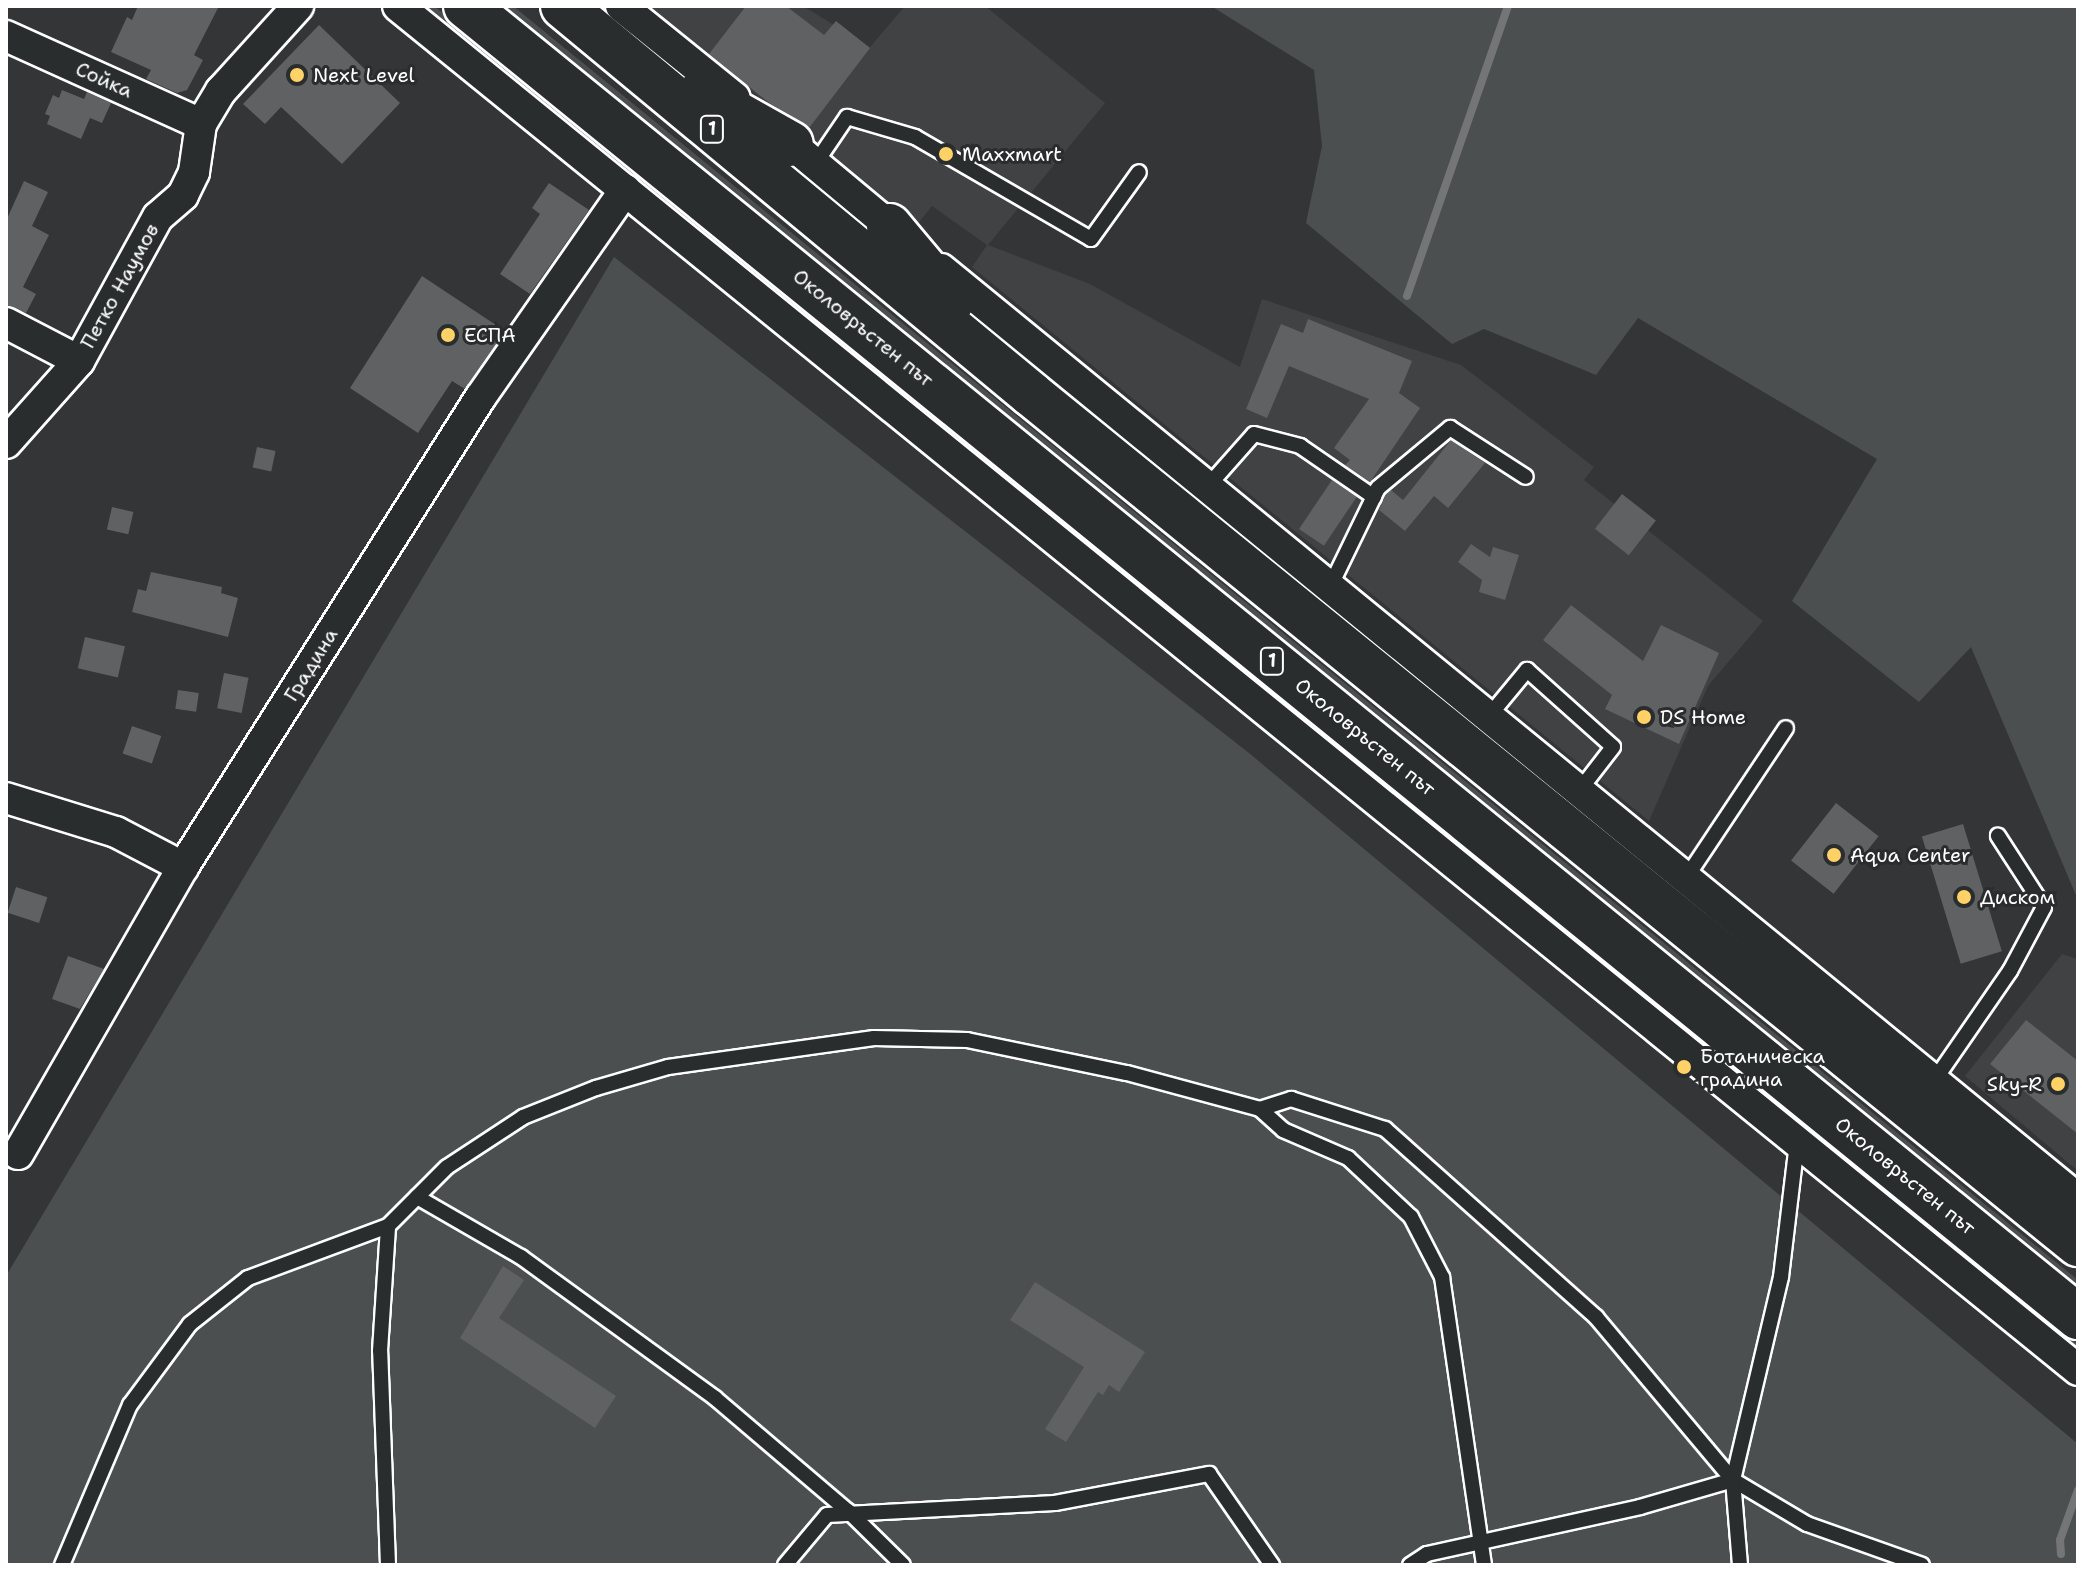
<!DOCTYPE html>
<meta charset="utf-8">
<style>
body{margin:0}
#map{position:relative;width:2084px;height:1571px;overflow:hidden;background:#333536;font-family:"Shantell Sans",sans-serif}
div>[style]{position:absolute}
.built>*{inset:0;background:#404243}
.green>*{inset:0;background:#4c4f50;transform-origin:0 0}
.stream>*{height:8px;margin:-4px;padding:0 4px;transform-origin:4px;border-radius:4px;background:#737576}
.building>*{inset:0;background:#5f6162;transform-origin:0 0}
.roads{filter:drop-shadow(2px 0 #fff) drop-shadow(-2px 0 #fff) drop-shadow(0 2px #fff) drop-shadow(0 -2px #fff)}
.service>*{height:14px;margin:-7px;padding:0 7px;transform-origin:7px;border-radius:7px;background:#2a2d2e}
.minor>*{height:30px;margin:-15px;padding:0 15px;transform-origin:15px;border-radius:15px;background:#2a2d2e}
.trunk>*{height:44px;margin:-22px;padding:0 22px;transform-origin:22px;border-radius:22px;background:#2a2d2e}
.dots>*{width:22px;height:22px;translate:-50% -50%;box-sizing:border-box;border:4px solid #2a2d2e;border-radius:50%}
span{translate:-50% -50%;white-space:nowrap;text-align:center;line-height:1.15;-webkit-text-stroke:6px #2a2d2e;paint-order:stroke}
.shield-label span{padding:2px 6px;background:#2a2d2e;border:2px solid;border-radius:6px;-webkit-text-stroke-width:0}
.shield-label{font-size:18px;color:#fff;font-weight:700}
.poi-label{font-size:20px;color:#fff}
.left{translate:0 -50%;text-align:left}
.right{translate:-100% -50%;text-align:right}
.street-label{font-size:20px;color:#fff}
.frame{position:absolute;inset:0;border:8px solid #fff;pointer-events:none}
</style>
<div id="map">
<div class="built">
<div style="clip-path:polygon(648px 6px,803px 6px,870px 47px,905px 6px,985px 6px,1105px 103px,988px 245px,1090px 284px,1240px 367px,1262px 299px,1461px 365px,1594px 467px,1584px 480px,1763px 621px,1708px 686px,1649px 821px,972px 267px,987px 245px,932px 206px,916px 226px)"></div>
<div style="clip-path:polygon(2062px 954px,2078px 959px,2078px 1171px,1965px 1076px)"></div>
</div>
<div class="green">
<div style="clip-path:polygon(415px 6px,434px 6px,812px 312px,852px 352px,846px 356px)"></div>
<div style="clip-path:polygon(497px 6px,513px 6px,2078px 1280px,2078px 1288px)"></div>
<div style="clip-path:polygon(1211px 6px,2078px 6px,2078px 900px,1971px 647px,1919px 702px,1792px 601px,1877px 459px,1638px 318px,1596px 375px,1484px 329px,1452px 344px,1306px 223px,1322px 146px,1314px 70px)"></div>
<div style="clip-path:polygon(614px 257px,1249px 753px,2078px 1444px,2078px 1565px,6px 1565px,6px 1276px)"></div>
<div style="left:1915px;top:1212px;width:210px;height:12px;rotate:39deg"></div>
</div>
<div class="stream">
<div style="left:1407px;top:296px;width:307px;rotate:-70.8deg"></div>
<div style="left:2061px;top:1554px;width:14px;rotate:-94deg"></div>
<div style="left:2060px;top:1540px;width:53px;rotate:-70.2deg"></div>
</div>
<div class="building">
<div style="clip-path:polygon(138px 6px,219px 6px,194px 55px,203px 60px,187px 90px,177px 93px,146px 79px,151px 70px,111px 52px,127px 17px,132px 20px)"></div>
<div style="clip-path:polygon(746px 6px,786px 6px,824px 35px,836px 21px,870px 48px,809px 128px,768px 102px,709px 54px)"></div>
<div style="clip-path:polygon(319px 25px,400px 103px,342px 164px,281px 107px,265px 124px,243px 104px)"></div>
<div style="clip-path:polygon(62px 90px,84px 99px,87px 92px,111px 103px,102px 123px,90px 118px,81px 139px,47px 124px,50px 116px,45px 114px,53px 95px,59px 98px)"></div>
<div style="clip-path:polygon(24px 181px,48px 192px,32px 226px,49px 235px,23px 287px,36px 294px,26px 313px,6px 305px,6px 221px)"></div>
<div style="clip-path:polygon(549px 183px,589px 210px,530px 294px,500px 274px,540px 214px,532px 208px)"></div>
<div style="clip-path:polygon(422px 276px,505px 331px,465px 389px,452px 381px,418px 433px,350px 388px)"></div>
<div style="clip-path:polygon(1308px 319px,1412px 361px,1399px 393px,1420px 408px,1370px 482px,1345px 465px,1350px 460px,1334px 448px,1369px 399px,1289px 366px,1267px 418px,1246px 409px,1281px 324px,1303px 333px)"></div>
<div style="clip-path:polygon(1451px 440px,1485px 463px,1448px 508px,1434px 496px,1405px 531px,1379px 510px,1386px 494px,1391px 490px,1403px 500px)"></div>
<div style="left:257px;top:447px;width:19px;height:21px;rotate:12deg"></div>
<div style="left:1332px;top:480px;width:30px;height:59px;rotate:34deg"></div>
<div style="left:1622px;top:494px;width:43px;height:44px;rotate:38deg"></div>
<div style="left:112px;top:507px;width:22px;height:23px;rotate:13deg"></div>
<div style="clip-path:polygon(1471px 544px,1490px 557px,1493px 547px,1519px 555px,1505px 600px,1479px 592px,1482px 580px,1458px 562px)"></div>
<div style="clip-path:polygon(151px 572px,222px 587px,221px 593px,238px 598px,228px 637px,132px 612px,138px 589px,146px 591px)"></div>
<div style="clip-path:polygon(1571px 605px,1643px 661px,1661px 625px,1719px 653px,1679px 744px,1605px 709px,1612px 695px,1543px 640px)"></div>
<div style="left:85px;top:637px;width:41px;height:32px;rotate:13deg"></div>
<div style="left:224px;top:673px;width:25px;height:36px;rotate:11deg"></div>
<div style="left:178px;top:690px;width:21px;height:19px;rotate:8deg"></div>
<div style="left:132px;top:726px;width:31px;height:29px;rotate:19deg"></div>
<div style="left:1836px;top:803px;width:54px;height:73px;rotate:38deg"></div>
<div style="left:1963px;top:824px;width:133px;height:43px;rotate:73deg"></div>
<div style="left:16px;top:887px;width:33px;height:27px;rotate:18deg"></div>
<div style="clip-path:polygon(68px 956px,104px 969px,80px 1009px,52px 999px)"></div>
<div style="clip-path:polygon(2026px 1020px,2078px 1061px,2078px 1134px,1990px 1064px)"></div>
<div style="clip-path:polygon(503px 1266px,524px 1280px,499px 1318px,616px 1396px,595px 1428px,460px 1338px)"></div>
<div style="clip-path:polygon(1035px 1282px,1145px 1352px,1119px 1392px,1109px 1385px,1103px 1395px,1098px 1392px,1066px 1442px,1045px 1429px,1084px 1367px,1010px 1320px)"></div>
</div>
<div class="roads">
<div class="service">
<div style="left:815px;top:164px;width:57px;rotate:-55.8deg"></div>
<div style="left:847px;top:117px;width:71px;rotate:16.4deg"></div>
<div style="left:915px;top:137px;width:203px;rotate:30.1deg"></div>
<div style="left:1091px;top:239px;width:82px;rotate:-54.4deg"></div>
<div style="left:1208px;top:486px;width:69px;rotate:-48.5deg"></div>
<div style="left:1254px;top:434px;width:48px;rotate:14.6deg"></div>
<div style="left:1300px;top:446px;width:90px;rotate:34.6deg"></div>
<div style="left:1330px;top:587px;width:110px;rotate:-64.1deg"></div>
<div style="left:1378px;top:488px;width:94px;rotate:-39.8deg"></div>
<div style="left:1450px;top:428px;width:90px;rotate:32.8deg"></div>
<div style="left:1489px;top:716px;width:60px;rotate:-50.4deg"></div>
<div style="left:1527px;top:670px;width:115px;rotate:41.8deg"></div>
<div style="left:1613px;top:747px;width:56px;rotate:127.7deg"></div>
<div style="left:1686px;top:878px;width:180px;rotate:-56.3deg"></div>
<div style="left:1934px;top:1081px;width:134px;rotate:-55.4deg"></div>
<div style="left:2010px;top:971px;width:72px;rotate:-62deg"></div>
<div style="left:2044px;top:907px;width:85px;rotate:-122.9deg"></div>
<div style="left:1260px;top:1109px;width:31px;rotate:42deg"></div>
<div style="left:1283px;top:1130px;width:71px;rotate:23.3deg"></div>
<div style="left:1348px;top:1158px;width:86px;rotate:43.1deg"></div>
<div style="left:1411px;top:1217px;width:68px;rotate:62.7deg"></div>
<div style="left:1442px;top:1277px;width:291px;rotate:81.7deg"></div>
<div style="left:417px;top:1197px;width:120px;rotate:30deg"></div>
<div style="left:521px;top:1257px;width:240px;rotate:36deg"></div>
<div style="left:715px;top:1398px;width:175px;rotate:40.4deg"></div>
<div style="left:848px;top:1511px;width:77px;rotate:44.5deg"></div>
<div style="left:62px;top:1565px;width:174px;rotate:-67deg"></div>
<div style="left:130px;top:1405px;width:101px;rotate:-53.5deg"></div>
<div style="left:190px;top:1324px;width:74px;rotate:-38.4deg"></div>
<div style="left:248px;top:1278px;width:149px;rotate:-20.4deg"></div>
<div style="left:388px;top:1565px;width:214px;rotate:-92.1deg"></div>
<div style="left:380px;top:1351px;width:125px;rotate:-86.3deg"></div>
<div style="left:388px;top:1226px;width:83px;rotate:-45deg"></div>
<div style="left:447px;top:1167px;width:91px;rotate:-33.3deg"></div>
<div style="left:523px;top:1117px;width:79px;rotate:-21.7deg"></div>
<div style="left:596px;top:1088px;width:75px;rotate:-16.3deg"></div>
<div style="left:668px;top:1067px;width:208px;rotate:-8deg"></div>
<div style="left:874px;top:1038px;width:93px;rotate:1.2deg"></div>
<div style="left:967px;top:1040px;width:163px;rotate:11.7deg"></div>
<div style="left:1127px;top:1073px;width:138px;rotate:15.1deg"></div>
<div style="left:1260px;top:1109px;width:33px;rotate:-18deg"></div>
<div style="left:1291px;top:1099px;width:99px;rotate:17.7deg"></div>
<div style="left:1385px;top:1129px;width:283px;rotate:41.7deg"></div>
<div style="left:1596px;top:1317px;width:213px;rotate:50deg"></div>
<div style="left:1733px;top:1480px;width:86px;rotate:30.7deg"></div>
<div style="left:1807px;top:1524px;width:122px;rotate:19.6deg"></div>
<div style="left:785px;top:1565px;width:65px;rotate:-50deg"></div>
<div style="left:827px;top:1515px;width:228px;rotate:-3deg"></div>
<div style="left:1055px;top:1503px;width:157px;rotate:-10.7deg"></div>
<div style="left:1209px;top:1474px;width:111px;rotate:55.3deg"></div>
<div style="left:1410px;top:1565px;width:20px;rotate:-33deg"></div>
<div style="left:1427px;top:1554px;width:218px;rotate:-12.4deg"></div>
<div style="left:1640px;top:1507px;width:97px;rotate:-16.2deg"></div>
<div style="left:1740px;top:1565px;width:85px;rotate:-94.7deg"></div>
<div style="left:1733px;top:1480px;width:209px;rotate:-76.7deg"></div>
<div style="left:1781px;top:1277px;width:136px;rotate:-83.2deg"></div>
</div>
<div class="minor">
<div style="left:398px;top:6px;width:2164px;rotate:39.07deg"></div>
<div style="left:621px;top:6px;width:146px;rotate:38.9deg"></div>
<div style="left:6px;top:36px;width:214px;rotate:24.3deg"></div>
<div style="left:778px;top:133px;width:164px;rotate:39.8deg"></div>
<div style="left:941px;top:269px;width:1469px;rotate:39.28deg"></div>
<div style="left:6px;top:323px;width:82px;rotate:27.5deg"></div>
<div style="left:6px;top:443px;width:110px;rotate:-48.3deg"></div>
<div style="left:79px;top:361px;width:164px;rotate:-61.3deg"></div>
<div style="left:158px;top:217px;width:33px;rotate:-41deg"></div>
<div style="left:183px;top:195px;width:25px;rotate:-64deg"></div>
<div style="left:194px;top:172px;width:49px;rotate:-81.7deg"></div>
<div style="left:201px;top:124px;width:39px;rotate:-59deg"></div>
<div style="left:221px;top:91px;width:115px;rotate:-47.8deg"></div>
<div style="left:6px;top:798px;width:115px;rotate:17.2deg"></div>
<div style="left:116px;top:832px;width:76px;rotate:27.6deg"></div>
<div style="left:18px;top:1154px;width:331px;rotate:-60.1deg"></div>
<div style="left:183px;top:867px;width:555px;rotate:-57.66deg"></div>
<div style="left:480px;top:398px;width:254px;rotate:-55.1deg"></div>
</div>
<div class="trunk">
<div style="left:466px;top:6px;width:2078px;rotate:39.12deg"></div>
<div style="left:563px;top:6px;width:608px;rotate:39.66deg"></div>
<div style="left:1031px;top:394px;width:1349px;rotate:39.07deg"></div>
<div style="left:700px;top:93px;width:104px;rotate:29.3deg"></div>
<div style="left:889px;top:226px;width:98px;rotate:50deg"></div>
</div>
</div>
<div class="dots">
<div style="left:297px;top:75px;background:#ffd166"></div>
<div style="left:946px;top:154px;background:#ffd166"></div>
<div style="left:448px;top:335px;background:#ffd166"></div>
<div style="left:1644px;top:717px;background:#ffd166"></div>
<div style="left:1834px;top:855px;background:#ffd166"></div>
<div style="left:1964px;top:897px;background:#ffd166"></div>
<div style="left:1684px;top:1067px;background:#ffd166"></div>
<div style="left:2058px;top:1084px;background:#ffd166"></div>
</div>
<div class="shield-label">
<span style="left:712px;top:129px">1</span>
<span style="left:1272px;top:661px">1</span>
</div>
<div class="poi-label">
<span class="left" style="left:313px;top:75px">Next Level</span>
<span class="left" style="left:962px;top:154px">Maxxmart</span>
<span class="left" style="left:464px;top:335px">ЕСПА</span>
<span class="left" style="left:1660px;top:717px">DS Home</span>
<span class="left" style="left:1850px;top:855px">Aqua Center</span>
<span class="left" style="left:1980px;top:897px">Диском</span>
<span class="left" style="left:1700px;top:1068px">Ботаническа<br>градина</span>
<span class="right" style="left:2042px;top:1084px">Sky-R</span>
</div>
<div class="street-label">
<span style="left:104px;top:80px;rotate:24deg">Сойка</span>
<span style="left:120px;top:286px;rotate:-61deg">Петко Наумов</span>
<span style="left:863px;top:328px;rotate:39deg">Околовръстен път</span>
<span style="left:311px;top:665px;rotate:-58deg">Градина</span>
<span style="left:1365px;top:737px;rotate:39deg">Околовръстен път</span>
<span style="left:1905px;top:1176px;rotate:39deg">Околовръстен път</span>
</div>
<div class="frame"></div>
</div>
